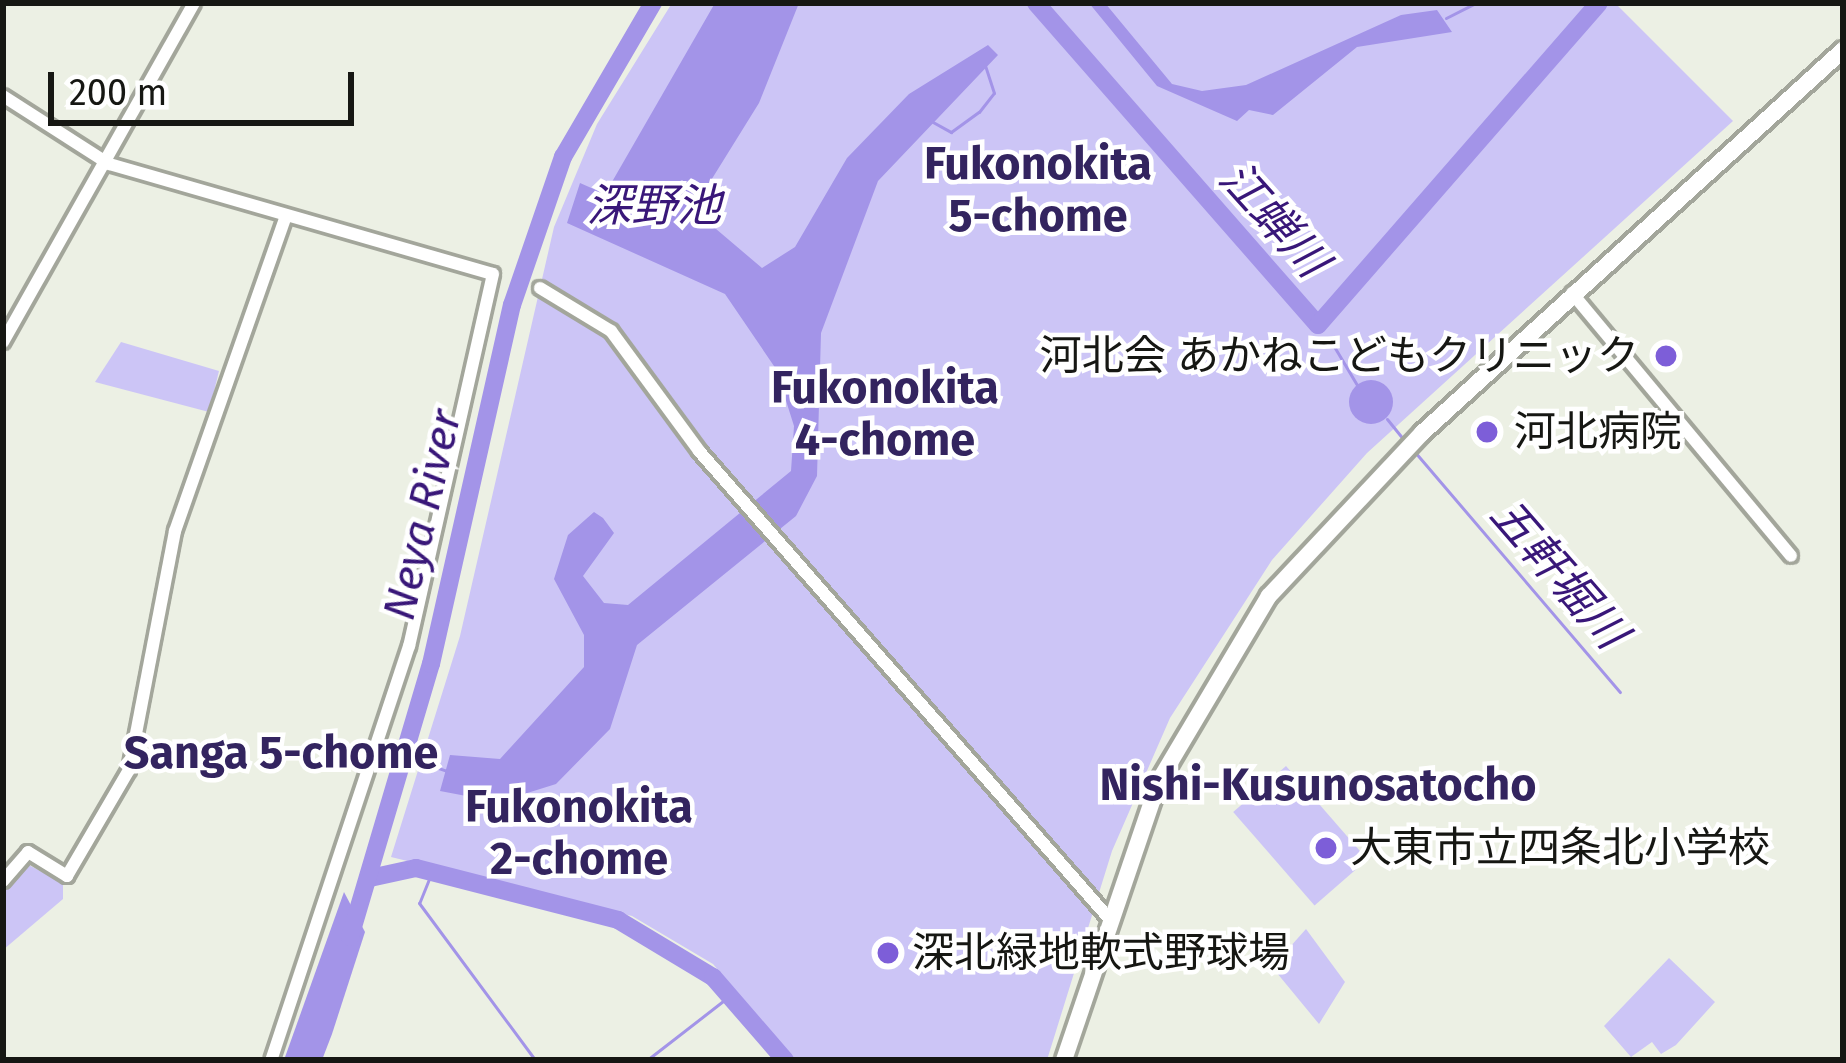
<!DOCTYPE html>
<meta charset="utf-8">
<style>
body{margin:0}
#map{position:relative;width:1846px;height:1063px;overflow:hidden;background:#ecf0e4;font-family:"Fira Sans","Noto Sans JP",sans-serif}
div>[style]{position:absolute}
.green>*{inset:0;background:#ccc5f6;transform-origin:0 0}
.water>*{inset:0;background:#a394e8}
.round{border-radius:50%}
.stream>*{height:3px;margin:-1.5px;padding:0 1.5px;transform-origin:1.5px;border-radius:1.5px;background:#a394e8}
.river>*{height:18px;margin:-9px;padding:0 9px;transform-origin:9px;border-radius:9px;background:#a394e8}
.roads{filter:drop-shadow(3px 0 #a3a69b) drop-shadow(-3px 0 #a3a69b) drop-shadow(0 3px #a3a69b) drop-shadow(0 -3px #a3a69b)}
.secondary>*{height:12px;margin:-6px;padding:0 6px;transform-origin:6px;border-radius:6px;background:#fff}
.highway>*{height:16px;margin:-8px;padding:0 8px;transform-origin:8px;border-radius:8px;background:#fff}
.dots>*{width:33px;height:33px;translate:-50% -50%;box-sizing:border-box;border:6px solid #fff;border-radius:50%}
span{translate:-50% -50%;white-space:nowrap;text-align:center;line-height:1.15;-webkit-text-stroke:9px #fff;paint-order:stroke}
.poi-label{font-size:42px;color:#161713}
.right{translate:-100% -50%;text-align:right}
.left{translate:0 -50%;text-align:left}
.neighbourhood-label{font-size:45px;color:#33245f;font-weight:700}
.water-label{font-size:45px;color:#391779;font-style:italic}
.frame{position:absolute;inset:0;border:6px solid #161713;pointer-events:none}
.scale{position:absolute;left:48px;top:72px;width:306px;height:54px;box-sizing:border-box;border:6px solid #161713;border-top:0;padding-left:15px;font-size:36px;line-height:42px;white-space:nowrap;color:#161713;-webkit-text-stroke:9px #fff;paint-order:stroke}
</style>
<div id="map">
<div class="green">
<div style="clip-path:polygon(672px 3px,1615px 3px,1733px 121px,1367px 453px,1272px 560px,1170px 718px,1112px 851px,1047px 1060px,795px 1060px,713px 964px,632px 916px,391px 857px,460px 636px,554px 227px,597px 124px)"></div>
<div style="clip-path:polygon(121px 342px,219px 371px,209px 412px,95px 382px)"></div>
<div style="left:1286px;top:766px;width:124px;height:70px;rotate:49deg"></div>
<div style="clip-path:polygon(25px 863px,63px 883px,63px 899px,3px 950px,3px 889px)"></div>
<div style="clip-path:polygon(1306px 929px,1345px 982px,1319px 1024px,1272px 967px)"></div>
<div style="clip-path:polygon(1669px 958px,1715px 1002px,1676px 1045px,1661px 1054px,1652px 1042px,1631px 1057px,1604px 1026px)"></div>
</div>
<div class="water">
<div style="clip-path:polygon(715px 3px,799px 3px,759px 103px,705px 190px,709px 223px,762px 268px,795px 247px,847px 158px,909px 94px,988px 45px,998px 55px,878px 181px,821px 333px,817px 476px,796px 516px,637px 645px,610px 729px,556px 784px,498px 802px,440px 791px,450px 755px,500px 759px,584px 667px,584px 635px,554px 579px,568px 535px,594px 512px,603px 518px,614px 533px,583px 576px,604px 603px,628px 605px,791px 471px,794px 426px,776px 369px,725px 294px,567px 223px,580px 183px,605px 194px)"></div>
<div style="clip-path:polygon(1089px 3px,1105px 3px,1172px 84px,1202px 91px,1246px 85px,1401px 15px,1437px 10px,1452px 32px,1357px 47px,1273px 115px,1249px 110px,1237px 121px,1157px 86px)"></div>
<div class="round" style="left:1349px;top:380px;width:44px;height:44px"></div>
<div style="clip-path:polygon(344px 892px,365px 932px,332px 1034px,322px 1060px,284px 1060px)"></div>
</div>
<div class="stream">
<div style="left:1446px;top:18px;width:34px;rotate:-27deg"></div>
<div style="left:931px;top:121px;width:23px;rotate:29deg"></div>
<div style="left:951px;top:132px;width:34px;rotate:-36deg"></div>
<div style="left:979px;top:112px;width:24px;rotate:-52deg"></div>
<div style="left:994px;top:93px;width:28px;rotate:-108deg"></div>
<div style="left:1329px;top:338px;width:55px;rotate:59.2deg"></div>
<div style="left:1387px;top:419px;width:27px;rotate:51deg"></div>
<div style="left:1414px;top:451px;width:317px;rotate:49.5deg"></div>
<div style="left:406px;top:757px;width:43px;rotate:18.9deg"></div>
<div style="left:431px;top:874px;width:31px;rotate:112deg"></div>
<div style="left:419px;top:903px;width:195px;rotate:53.5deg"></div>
<div style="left:647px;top:1060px;width:108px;rotate:-37.8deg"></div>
</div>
<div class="river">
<div style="left:1036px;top:3px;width:428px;rotate:48.8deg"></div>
<div style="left:1318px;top:325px;width:427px;rotate:-48.9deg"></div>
<div style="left:370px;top:878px;width:47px;rotate:-12.3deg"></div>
<div style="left:416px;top:868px;width:209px;rotate:14.4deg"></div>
<div style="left:618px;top:920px;width:111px;rotate:31deg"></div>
<div style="left:713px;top:977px;width:110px;rotate:49.1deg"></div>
<div style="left:350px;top:937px;width:285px;rotate:-73.5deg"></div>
<div style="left:431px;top:664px;width:368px;rotate:-77.3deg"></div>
<div style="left:512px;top:305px;width:157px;rotate:-71deg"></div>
<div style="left:563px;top:157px;width:178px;rotate:-59.7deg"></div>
</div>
<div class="roads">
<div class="secondary">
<div style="left:3px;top:96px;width:126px;rotate:32.7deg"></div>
<div style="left:109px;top:164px;width:399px;rotate:16deg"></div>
<div style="left:493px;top:274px;width:381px;rotate:102.7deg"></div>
<div style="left:409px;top:646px;width:436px;rotate:108.4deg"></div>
<div style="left:540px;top:288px;width:83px;rotate:31.2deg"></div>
<div style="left:611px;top:331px;width:149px;rotate:53.7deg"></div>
<div style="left:699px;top:451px;width:619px;rotate:48.74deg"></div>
<div style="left:1572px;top:293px;width:342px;rotate:50.2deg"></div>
<div style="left:3px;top:342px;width:389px;rotate:-60.6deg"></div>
<div style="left:3px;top:881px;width:38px;rotate:-49deg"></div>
<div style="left:28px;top:852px;width:46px;rotate:31.6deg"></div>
<div style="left:67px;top:876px;width:123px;rotate:-59.7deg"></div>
<div style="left:129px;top:770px;width:243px;rotate:-79.1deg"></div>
<div style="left:175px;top:531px;width:334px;rotate:-70.6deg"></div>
</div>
<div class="highway">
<div style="left:1064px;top:1060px;width:295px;rotate:-71.2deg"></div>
<div style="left:1159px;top:781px;width:215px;rotate:-59.3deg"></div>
<div style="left:1269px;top:596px;width:224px;rotate:-46.8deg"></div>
<div style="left:1422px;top:433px;width:569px;rotate:-42.29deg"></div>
</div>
</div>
<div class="dots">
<div style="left:1666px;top:356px;background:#7d5ed8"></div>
<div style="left:1487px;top:432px;background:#7d5ed8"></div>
<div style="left:1326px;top:848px;background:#7d5ed8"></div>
<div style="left:888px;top:953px;background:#7d5ed8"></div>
</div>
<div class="poi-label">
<span class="right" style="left:1639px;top:356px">河北会 あかねこどもクリニック</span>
<span class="left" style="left:1514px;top:432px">河北病院</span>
<span class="left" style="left:1350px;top:848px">大東市立四条北小学校</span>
<span class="left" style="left:912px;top:953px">深北緑地軟式野球場</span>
</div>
<div class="neighbourhood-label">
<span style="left:1038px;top:191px">Fukonokita<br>5-chome</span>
<span style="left:885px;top:415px">Fukonokita<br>4-chome</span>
<span style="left:281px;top:754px">Sanga 5-chome</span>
<span style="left:1318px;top:786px">Nishi-Kusunosatocho</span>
<span style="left:579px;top:834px">Fukonokita<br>2-chome</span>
</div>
<div class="water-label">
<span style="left:654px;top:207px">深野池</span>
<span style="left:1273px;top:220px;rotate:48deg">江蝉川</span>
<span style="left:423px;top:515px;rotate:-77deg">Neya River</span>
<span style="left:1558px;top:574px;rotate:49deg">五軒堀川</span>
</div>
<div class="frame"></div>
<div class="scale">200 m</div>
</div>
